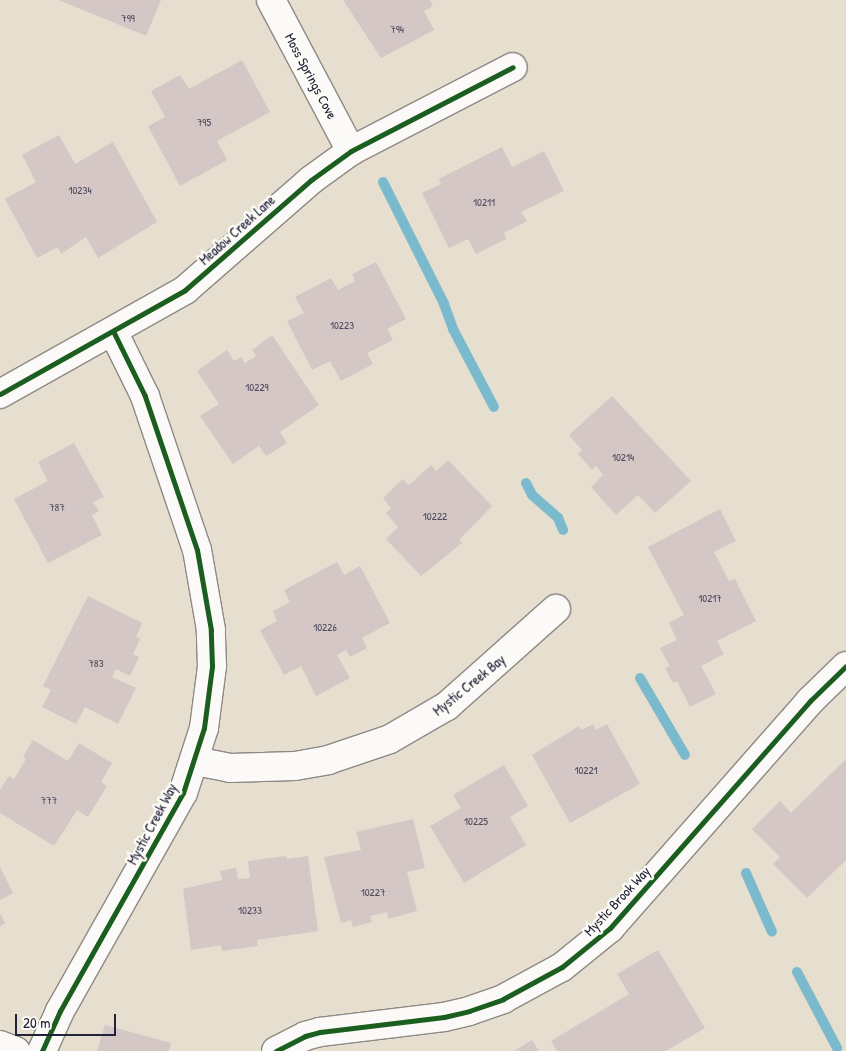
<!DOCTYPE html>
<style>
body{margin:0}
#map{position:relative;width:846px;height:1051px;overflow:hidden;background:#e6dece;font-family:"Patrick Hand",sans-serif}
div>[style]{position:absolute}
.stream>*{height:10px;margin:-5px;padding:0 5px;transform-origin:5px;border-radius:5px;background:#7abacc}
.building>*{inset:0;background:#d4c7c6}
.roads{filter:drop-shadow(1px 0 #8d8985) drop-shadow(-1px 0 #8d8985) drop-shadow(0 1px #8d8985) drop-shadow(0 -1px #8d8985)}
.minor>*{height:28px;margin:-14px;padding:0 14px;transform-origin:14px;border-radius:14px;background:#fbfaf8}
.cycleway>*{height:5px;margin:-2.5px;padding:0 2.5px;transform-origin:2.5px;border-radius:2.5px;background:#1b5e20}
span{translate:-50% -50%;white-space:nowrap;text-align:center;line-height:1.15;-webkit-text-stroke:5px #fdfcf7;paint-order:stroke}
.number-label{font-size:11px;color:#4e4b5e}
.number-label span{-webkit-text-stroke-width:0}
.street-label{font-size:14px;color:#22223b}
.scale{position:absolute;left:15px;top:1014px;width:101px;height:22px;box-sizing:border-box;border:2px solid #22223b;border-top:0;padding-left:6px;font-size:15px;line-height:18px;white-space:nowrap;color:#22223b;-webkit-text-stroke:4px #fdfcf7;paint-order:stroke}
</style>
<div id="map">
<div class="stream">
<div style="left:383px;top:182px;width:136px;rotate:63.4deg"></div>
<div style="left:444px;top:304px;width:27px;rotate:70deg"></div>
<div style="left:453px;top:329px;width:88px;rotate:62.3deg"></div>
<div style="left:526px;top:483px;width:13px;rotate:63deg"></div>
<div style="left:532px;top:495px;width:35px;rotate:41deg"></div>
<div style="left:558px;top:518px;width:13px;rotate:67deg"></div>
<div style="left:640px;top:678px;width:89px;rotate:59.7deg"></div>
<div style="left:746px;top:873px;width:64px;rotate:66.2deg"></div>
<div style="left:797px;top:972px;width:86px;rotate:62.2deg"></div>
</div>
<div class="building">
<div style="clip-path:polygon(59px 0,161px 0,146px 36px)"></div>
<div style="clip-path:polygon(343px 0,430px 0,433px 6px,424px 11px,434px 30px,381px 58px)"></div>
<div style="clip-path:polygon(242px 60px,270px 112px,217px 141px,227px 160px,180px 186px,148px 126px,165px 117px,151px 91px,180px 75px,189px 89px)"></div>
<div style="clip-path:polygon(59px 135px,75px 164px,113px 142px,157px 222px,98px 258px,86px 237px,61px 254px,58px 247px,37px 258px,5px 199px,36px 182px,22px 155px)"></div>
<div style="clip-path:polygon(502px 147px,512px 167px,544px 151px,564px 191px,521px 212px,527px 221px,504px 233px,506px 239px,476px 254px,468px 239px,449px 248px,422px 193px,441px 184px,439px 179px)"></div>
<div style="clip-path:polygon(376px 262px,406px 319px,387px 329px,393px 340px,367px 353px,373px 364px,341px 381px,330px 361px,312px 370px,287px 321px,304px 313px,295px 297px,331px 278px,338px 290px,355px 281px,352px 274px)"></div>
<div style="clip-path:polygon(272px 335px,319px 405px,280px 432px,287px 443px,266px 456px,259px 446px,233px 464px,200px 416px,219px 404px,197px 371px,227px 350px,234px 361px,241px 357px,245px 363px,256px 356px,252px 350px)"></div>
<div style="clip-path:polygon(612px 396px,691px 481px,655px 513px,638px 495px,616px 515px,591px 487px,603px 475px,596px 466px,592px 470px,578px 454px,582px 450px,569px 435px)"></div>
<div style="clip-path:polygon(74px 443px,104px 497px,93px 502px,99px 511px,92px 515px,102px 535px,48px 563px,14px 499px,48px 481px,38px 462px)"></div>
<div style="clip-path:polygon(448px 460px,492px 506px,459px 540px,462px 543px,421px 576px,386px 539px,398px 527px,386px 513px,391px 508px,383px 498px,403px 479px,409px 485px,431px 465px,436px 471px)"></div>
<div style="clip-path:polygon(720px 509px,736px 541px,714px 552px,729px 581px,735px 579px,756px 621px,717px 641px,724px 654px,701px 666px,716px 694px,690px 707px,677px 681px,673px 683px,665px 668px,670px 666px,660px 648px,677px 640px,669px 623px,684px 615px,648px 547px)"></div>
<div style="clip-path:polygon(337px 562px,344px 575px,360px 566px,390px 623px,362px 638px,367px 648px,350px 657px,346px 650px,337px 655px,350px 678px,316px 696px,301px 666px,284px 675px,260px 630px,277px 621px,273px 611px,290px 602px,284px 590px)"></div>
<div style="clip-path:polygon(88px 596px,142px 623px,136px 637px,140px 639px,133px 654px,139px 657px,130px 676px,116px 669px,112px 677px,136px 688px,118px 724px,85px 707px,76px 724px,42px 707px,51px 690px,43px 686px)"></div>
<div style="clip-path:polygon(593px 724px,596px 730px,607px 724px,640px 784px,570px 823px,532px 755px,579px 726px,581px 730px)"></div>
<div style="clip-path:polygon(33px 740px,68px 761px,79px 743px,112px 763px,101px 782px,107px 786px,88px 817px,77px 810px,54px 846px,0 813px,0 790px,9px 776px,14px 779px,26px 759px,23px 757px)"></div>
<div style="clip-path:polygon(846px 759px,846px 860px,807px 898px,773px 864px,780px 857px,752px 829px,780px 801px,791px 813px)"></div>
<div style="clip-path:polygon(504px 765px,528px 806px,510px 817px,526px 845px,464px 883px,430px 826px,461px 808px,453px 795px)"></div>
<div style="clip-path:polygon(413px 819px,425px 868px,407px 872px,417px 911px,388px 919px,387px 912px,370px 916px,372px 922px,353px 927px,351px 920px,341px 923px,324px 857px,361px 850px,356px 832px)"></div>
<div style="clip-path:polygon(286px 856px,287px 859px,308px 856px,318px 931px,257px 940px,258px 946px,222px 951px,221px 945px,191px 950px,183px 889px,222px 880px,220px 871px,236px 868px,238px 879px,250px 878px,248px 861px)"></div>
<div style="clip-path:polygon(0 867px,13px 893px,0 900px)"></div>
<div style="clip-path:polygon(0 913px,5px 923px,0 926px)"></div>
<div style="clip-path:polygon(658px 950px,705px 1028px,666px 1051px,557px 1051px,551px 1041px,629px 994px,617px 974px)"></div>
<div style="clip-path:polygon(105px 1025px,171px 1043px,169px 1051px,97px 1051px)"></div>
<div style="clip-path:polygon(532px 1040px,539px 1051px,514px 1051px)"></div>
</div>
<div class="roads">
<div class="minor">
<div style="left:271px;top:0;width:171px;rotate:62.1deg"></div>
<div style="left:0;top:394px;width:212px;rotate:-29.3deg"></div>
<div style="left:185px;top:290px;width:167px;rotate:-41.1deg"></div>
<div style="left:311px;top:180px;width:49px;rotate:-35.9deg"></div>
<div style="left:351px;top:151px;width:182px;rotate:-27.4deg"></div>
<div style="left:195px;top:761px;width:36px;rotate:11deg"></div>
<div style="left:230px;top:768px;width:65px;rotate:-1.8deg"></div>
<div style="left:295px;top:766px;width:34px;rotate:-10deg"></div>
<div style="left:328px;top:760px;width:65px;rotate:-18.7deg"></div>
<div style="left:390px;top:739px;width:66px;rotate:-30.1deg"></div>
<div style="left:447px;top:706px;width:146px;rotate:-41.7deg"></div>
<div style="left:0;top:1045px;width:17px;rotate:21deg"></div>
<div style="left:42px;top:1051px;width:44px;rotate:-65.8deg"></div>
<div style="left:60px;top:1011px;width:250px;rotate:-60.6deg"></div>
<div style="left:183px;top:793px;width:68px;rotate:-72.1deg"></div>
<div style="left:204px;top:728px;width:63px;rotate:-82.6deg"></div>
<div style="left:212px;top:666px;width:36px;rotate:-92deg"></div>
<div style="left:211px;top:630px;width:81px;rotate:-99.9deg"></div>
<div style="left:197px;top:550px;width:163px;rotate:-108.7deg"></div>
<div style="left:145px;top:396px;width:70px;rotate:-116.2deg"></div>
<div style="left:276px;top:1051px;width:33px;rotate:-27deg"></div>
<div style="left:305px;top:1036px;width:16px;rotate:-15deg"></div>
<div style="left:320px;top:1032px;width:125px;rotate:-6.9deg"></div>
<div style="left:444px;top:1017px;width:26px;rotate:-13deg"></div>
<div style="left:469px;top:1011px;width:36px;rotate:-19deg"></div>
<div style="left:503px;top:999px;width:67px;rotate:-28.5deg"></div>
<div style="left:562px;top:967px;width:62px;rotate:-39.1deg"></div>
<div style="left:610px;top:928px;width:303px;rotate:-48.6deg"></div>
<div style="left:810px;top:701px;width:50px;rotate:-44.2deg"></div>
</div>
</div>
<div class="cycleway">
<div style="left:0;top:394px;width:212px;rotate:-29.3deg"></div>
<div style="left:185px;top:290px;width:167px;rotate:-41.1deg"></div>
<div style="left:311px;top:180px;width:49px;rotate:-35.9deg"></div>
<div style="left:351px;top:151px;width:182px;rotate:-27.4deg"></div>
<div style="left:42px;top:1051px;width:44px;rotate:-65.8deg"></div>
<div style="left:60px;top:1011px;width:250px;rotate:-60.6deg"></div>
<div style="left:183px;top:793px;width:68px;rotate:-72.1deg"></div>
<div style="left:204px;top:728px;width:63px;rotate:-82.6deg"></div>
<div style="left:212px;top:666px;width:36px;rotate:-92deg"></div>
<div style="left:211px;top:630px;width:81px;rotate:-99.9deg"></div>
<div style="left:197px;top:550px;width:163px;rotate:-108.7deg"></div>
<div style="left:145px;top:396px;width:70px;rotate:-116.2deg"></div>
<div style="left:276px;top:1051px;width:33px;rotate:-27deg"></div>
<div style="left:305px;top:1036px;width:16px;rotate:-15deg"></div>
<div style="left:320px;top:1032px;width:125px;rotate:-6.9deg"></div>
<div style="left:444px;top:1017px;width:26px;rotate:-13deg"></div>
<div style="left:469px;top:1011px;width:36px;rotate:-19deg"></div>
<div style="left:503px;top:999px;width:67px;rotate:-28.5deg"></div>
<div style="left:562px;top:967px;width:62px;rotate:-39.1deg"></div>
<div style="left:610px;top:928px;width:303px;rotate:-48.6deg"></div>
<div style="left:810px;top:701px;width:50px;rotate:-44.2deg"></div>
</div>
<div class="number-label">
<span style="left:128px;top:18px">799</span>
<span style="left:397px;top:29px">794</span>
<span style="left:204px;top:122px">795</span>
<span style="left:80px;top:190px">10234</span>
<span style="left:484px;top:202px">10211</span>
<span style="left:342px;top:325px">10223</span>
<span style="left:257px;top:387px">10229</span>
<span style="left:623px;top:457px">10214</span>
<span style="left:57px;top:507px">787</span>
<span style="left:435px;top:516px">10222</span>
<span style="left:710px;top:598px">10217</span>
<span style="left:325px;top:627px">10226</span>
<span style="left:96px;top:663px">783</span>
<span style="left:586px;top:770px">10221</span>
<span style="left:49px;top:800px">777</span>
<span style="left:476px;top:821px">10225</span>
<span style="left:373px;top:892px">10227</span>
<span style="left:250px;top:910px">10233</span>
</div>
<div class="street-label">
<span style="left:311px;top:76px;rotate:62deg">Moss Springs Cove</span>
<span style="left:237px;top:230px;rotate:-42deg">Meadow Creek Lane</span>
<span style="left:469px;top:685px;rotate:-39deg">Mystic Creek Bay</span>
<span style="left:152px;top:824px;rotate:-62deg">Mystic Creek Way</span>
<span style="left:617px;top:901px;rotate:-47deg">Mystic Brook Way</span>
</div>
<div class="scale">20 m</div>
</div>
